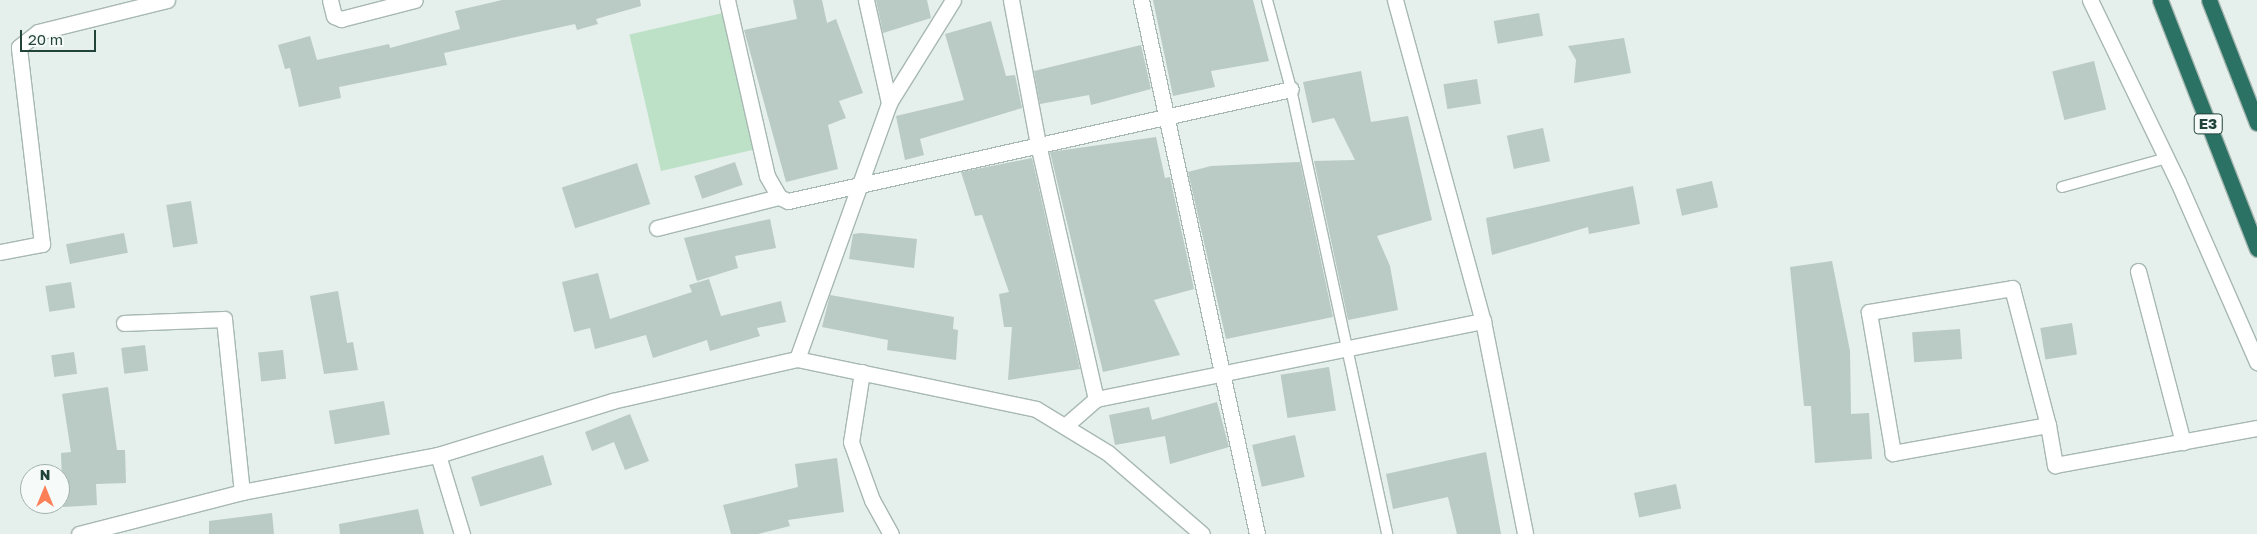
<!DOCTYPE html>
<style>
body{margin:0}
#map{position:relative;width:2257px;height:534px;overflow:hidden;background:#e5efeb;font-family:"Golos Text",sans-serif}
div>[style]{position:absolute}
.green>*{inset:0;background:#bde1c7;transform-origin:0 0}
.building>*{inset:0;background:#bacac4;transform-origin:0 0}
.roads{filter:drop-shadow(1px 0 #a7b8b2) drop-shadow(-1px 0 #a7b8b2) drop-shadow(0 1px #a7b8b2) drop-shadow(0 -1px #a7b8b2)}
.lane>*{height:10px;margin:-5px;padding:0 5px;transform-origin:5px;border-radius:5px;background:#fff}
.street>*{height:15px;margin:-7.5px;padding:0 7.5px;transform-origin:7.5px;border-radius:7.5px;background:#fff}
.secondary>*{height:15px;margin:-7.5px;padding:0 7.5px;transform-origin:7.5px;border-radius:7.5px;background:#fff}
.highway>*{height:15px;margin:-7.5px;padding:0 7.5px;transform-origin:7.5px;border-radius:7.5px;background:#2b7264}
span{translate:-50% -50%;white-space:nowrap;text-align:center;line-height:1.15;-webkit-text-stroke:4px #f6fbf9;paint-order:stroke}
.shield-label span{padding:1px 4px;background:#f6fbf9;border:1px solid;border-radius:4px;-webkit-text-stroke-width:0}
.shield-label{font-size:15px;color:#22433a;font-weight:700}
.north{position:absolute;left:20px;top:464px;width:50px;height:50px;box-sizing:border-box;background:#f6fbf9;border:1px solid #a1b1ad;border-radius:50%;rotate:0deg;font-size:14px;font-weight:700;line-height:20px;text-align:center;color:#22433a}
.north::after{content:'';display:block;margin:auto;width:18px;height:22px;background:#fc8057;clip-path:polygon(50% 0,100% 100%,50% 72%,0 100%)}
.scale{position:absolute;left:20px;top:30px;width:76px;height:22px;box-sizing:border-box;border:2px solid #22433a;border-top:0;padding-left:6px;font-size:15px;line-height:18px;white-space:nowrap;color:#22433a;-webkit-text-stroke:4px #f6fbf9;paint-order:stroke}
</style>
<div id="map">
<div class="green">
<div style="left:723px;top:13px;width:140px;height:96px;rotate:77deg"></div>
</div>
<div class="building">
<div style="clip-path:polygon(502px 0,640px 0,641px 6px,596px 19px,598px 24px,577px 30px,575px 24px,444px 53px,447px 65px,339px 87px,341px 98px,299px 107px,290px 68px,285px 69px,278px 45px,310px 36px,317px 60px,389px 44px,390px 48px,460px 29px,455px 11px)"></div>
<div style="clip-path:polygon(793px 0,822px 0,827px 23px,836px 19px,863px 93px,839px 101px,846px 118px,828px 125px,838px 169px,786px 182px,744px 30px,797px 19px)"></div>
<div style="clip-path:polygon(876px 0,927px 0,931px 18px,883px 33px)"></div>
<div style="clip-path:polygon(1153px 0,1253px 0,1269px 61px,1211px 71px,1215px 87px,1173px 96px)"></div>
<div style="left:1539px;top:13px;width:23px;height:46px;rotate:80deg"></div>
<div style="clip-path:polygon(991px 21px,1006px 76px,1015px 75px,1022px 108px,920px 139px,924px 155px,905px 160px,896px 116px,964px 100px,945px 34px)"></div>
<div style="clip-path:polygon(1624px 38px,1631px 73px,1574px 83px,1576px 60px,1568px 46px)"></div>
<div style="clip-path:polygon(1141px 45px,1151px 89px,1091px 105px,1089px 95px,1040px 104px,1034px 71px)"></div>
<div style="left:2094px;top:61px;width:50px;height:43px;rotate:76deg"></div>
<div style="clip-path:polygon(1361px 71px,1371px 122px,1408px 116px,1432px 220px,1377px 236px,1390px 266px,1398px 310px,1348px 320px,1314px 161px,1355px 160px,1334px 118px,1312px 123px,1303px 82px)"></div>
<div style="left:1477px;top:79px;width:25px;height:34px;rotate:81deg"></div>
<div style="left:1543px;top:128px;width:34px;height:37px;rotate:78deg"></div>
<div style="clip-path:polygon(1156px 137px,1165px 178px,1170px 177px,1194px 289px,1154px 300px,1180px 355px,1103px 372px,1050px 152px)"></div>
<div style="clip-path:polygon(1032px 158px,1080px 369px,1008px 380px,1012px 327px,1004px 327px,999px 294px,1009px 292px,982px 215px,975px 216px,961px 172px)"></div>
<div style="left:735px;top:162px;width:24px;height:43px;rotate:71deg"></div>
<div style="clip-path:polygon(1300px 162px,1333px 317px,1226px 339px,1188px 172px,1211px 166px)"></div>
<div style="left:637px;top:163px;width:43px;height:79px;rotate:72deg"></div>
<div style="left:1712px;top:181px;width:27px;height:37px;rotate:77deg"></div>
<div style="clip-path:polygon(1633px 186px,1640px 224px,1589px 234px,1588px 227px,1492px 255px,1486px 218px)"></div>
<div style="left:191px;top:201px;width:43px;height:25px;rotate:81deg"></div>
<div style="clip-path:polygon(770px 219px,776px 248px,735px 256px,738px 268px,697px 281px,684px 238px)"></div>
<div style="left:124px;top:233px;width:20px;height:59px;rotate:79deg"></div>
<div style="clip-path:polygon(861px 233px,917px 239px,914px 268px,849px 259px,853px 234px)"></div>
<div style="clip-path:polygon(1832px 261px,1850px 351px,1851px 414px,1869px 413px,1872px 459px,1815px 463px,1811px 406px,1804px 406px,1790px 267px)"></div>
<div style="clip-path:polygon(598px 273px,610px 319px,692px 292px,689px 285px,709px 279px,721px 316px,781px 301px,786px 322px,757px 328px,760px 336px,710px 351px,707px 340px,653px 358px,646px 335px,595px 349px,590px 328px,574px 332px,562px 282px)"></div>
<div style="left:71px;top:282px;width:26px;height:26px;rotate:81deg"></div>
<div style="clip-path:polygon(338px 291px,347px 343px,353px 342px,358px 370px,324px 374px,310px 296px)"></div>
<div style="clip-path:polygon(830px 295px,954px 317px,953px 329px,958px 330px,956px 360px,887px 350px,888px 340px,822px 327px)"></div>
<div style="left:2072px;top:323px;width:32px;height:32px;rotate:81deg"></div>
<div style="left:1960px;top:329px;width:30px;height:48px;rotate:86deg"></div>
<div style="left:145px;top:345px;width:26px;height:24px;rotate:83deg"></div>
<div style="left:283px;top:350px;width:29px;height:25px;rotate:84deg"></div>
<div style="left:74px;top:352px;width:22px;height:23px;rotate:82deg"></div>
<div style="left:1329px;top:367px;width:44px;height:49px;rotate:81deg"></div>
<div style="clip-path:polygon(108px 387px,117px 450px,125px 450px,126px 483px,96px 484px,97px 505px,63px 507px,61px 453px,71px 452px,62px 394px)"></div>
<div style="left:384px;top:401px;width:34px;height:56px;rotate:80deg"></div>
<div style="clip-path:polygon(1217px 402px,1229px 447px,1170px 464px,1165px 436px,1115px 445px,1109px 415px,1149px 407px,1152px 420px)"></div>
<div style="clip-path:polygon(630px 414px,649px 461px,625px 470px,614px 442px,592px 451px,585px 432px)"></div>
<div style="left:1295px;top:435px;width:43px;height:44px;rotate:77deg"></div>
<div style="clip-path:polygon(1486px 452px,1501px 534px,1457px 534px,1448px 497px,1393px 509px,1386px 474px)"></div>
<div style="left:543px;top:455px;width:31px;height:75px;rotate:73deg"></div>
<div style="clip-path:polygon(837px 458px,844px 512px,788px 520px,790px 526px,758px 534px,731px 534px,723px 505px,798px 487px,795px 464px)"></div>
<div style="left:1676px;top:484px;width:25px;height:43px;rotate:78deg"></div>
<div style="clip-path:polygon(418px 509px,424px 534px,340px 534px,339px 524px)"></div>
<div style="clip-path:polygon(272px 513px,274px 534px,209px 534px,209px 521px)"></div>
</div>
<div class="roads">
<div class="lane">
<div style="left:1267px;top:0;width:92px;rotate:74.9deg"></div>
<div style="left:1291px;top:89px;width:455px;rotate:77.8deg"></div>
<div style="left:2062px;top:187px;width:109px;rotate:-15.4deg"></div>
</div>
<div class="street">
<div style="left:330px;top:0;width:16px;rotate:76deg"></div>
<div style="left:334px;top:16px;width:8px;rotate:23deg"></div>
<div style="left:341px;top:19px;width:76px;rotate:-14.4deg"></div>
<div style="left:727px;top:0;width:180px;rotate:77.2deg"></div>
<div style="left:767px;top:176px;width:24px;rotate:60deg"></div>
<div style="left:779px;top:197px;width:10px;rotate:24deg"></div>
<div style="left:788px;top:201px;width:515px;rotate:-12.55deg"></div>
<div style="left:866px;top:0;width:106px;rotate:77.4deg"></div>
<div style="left:1011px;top:0;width:147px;rotate:79.4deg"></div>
<div style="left:1038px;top:144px;width:262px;rotate:77.2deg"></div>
<div style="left:1141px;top:0;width:546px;rotate:77.74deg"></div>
<div style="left:1395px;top:0;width:333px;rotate:74.7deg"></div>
<div style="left:1483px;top:321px;width:217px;rotate:78.8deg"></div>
<div style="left:2090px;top:0;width:202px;rotate:64.2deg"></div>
<div style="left:2178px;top:182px;width:197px;rotate:66.3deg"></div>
<div style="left:657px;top:228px;width:126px;rotate:-14.3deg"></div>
<div style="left:0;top:252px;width:43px;rotate:-10.8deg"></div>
<div style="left:42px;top:244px;width:198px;rotate:-96.7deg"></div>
<div style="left:19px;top:47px;width:24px;rotate:-38deg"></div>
<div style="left:38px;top:32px;width:133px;rotate:-13.9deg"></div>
<div style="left:2138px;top:271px;width:177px;rotate:75.3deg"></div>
<div style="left:124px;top:323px;width:100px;rotate:-2.3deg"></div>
<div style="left:224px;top:319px;width:174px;rotate:84.1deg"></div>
<div style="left:797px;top:359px;width:272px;rotate:-70.2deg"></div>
<div style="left:889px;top:103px;width:121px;rotate:-58.1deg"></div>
<div style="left:862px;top:372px;width:71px;rotate:98.9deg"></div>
<div style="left:851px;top:442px;width:62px;rotate:70.1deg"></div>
<div style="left:872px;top:500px;width:39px;rotate:61deg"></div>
<div style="left:2048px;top:425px;width:158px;rotate:169.8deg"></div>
<div style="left:1893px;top:453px;width:143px;rotate:-99.7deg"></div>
<div style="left:1869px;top:312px;width:145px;rotate:-9.5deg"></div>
<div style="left:2012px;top:288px;width:142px;rotate:75.3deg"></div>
<div style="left:2048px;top:425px;width:41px;rotate:80.1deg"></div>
<div style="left:2055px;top:465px;width:205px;rotate:-10.4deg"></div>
<div style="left:1065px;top:426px;width:41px;rotate:-41.1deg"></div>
<div style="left:1096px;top:399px;width:395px;rotate:-11.4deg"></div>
<div style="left:438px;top:455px;width:83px;rotate:73.1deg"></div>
</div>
<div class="secondary">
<div style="left:79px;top:534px;width:168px;rotate:-14.4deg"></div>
<div style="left:242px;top:492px;width:199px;rotate:-10.7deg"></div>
<div style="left:438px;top:455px;width:182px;rotate:-17.2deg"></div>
<div style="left:612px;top:401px;width:190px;rotate:-12.8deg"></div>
<div style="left:797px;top:359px;width:244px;rotate:11.8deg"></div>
<div style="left:1036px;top:409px;width:84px;rotate:31.4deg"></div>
<div style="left:1108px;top:453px;width:124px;rotate:40.8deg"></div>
</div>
<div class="highway">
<div style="left:2160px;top:0;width:267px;rotate:68.7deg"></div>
<div style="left:2209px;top:0;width:132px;rotate:68.7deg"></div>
</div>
</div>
<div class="shield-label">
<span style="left:2208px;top:124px">E3</span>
</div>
<div class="north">N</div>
<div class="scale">20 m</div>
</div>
